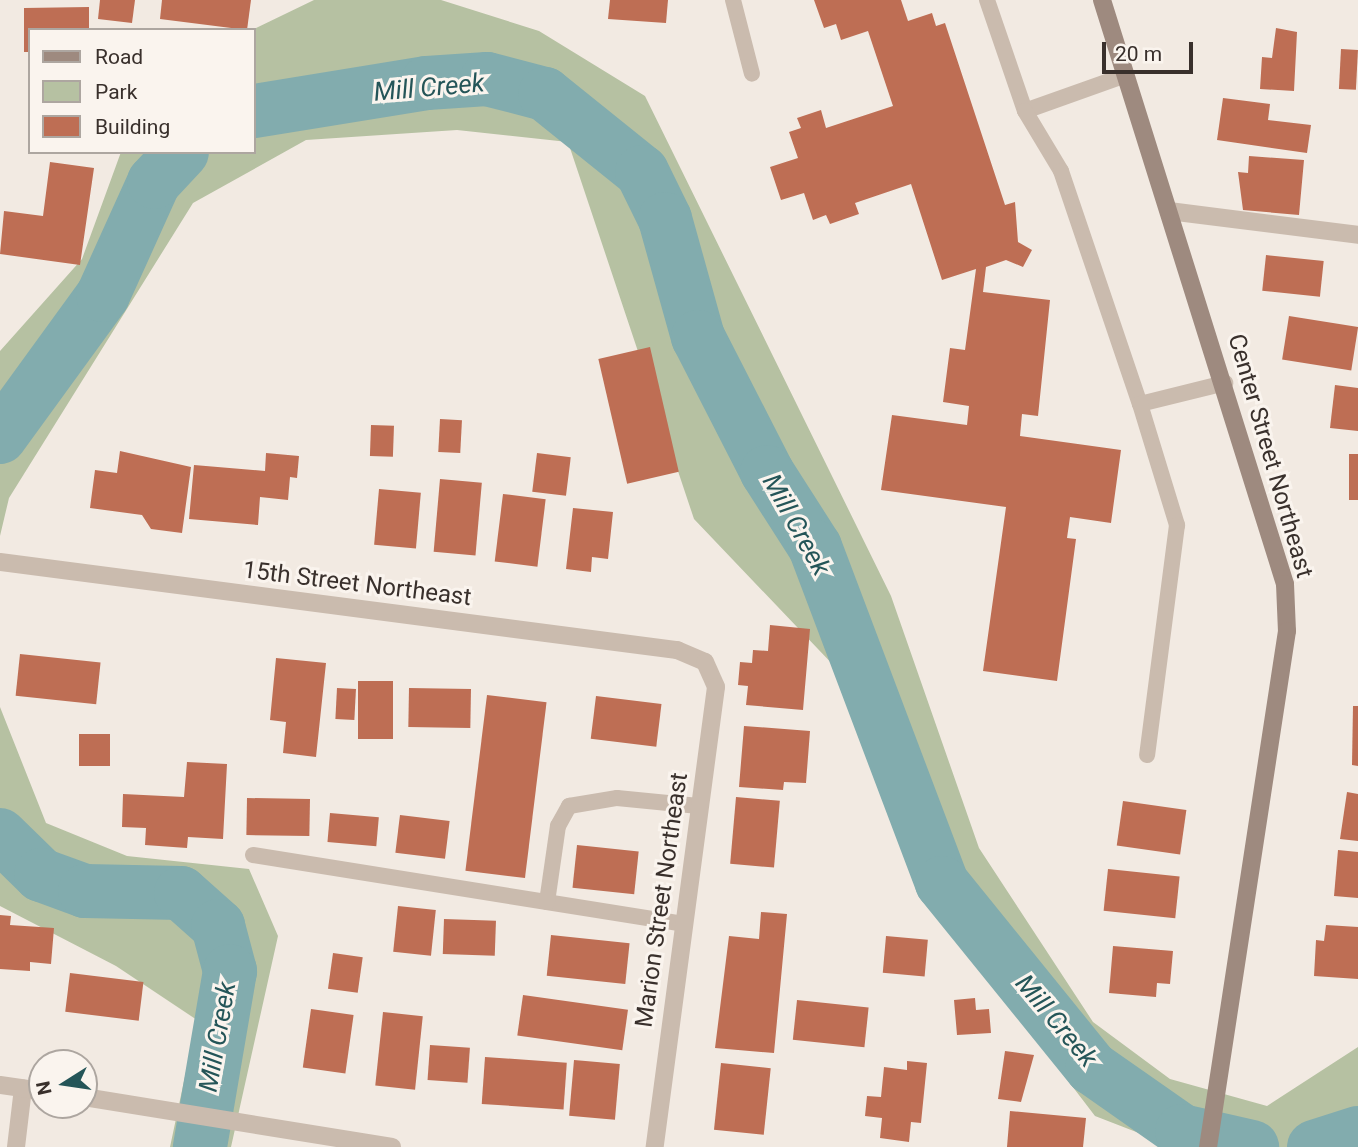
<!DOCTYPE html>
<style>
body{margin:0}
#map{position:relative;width:1358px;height:1147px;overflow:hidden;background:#f2eae2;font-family:Roboto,sans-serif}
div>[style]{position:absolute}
.green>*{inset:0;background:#b6c1a2}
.river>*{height:54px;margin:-27px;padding:0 27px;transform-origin:27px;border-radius:27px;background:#82acae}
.building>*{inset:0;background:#be6e54;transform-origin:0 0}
.service>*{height:16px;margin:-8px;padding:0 8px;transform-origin:8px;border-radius:8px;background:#cabbae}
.minor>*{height:18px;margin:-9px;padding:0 9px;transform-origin:9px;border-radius:9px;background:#cabbae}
.tertiary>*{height:18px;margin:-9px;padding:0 9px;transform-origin:9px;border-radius:9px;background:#cabbae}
.secondary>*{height:18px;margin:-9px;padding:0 9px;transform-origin:9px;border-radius:9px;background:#9e8a7f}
span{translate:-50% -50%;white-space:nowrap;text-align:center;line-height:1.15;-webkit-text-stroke:6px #faf4ee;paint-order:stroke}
.street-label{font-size:24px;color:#39302c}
.water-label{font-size:26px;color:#245558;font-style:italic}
.legend{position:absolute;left:28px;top:28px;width:228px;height:126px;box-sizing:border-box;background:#faf4ee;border:2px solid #ada6a0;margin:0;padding:9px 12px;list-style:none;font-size:21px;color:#39302c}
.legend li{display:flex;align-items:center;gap:14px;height:35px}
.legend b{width:35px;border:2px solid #ada6a0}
.north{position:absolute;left:28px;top:1049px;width:70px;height:70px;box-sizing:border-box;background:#faf4ee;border:2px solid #ada6a0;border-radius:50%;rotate:258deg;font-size:19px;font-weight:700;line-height:28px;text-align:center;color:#39302c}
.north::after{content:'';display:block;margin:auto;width:24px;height:32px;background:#245558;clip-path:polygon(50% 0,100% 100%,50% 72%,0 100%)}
.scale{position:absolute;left:1102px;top:42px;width:91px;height:32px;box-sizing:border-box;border:4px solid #39302c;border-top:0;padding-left:9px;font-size:21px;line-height:24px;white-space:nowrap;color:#39302c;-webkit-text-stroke:5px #faf4ee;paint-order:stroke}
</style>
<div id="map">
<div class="green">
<div style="clip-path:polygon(314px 0,441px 0,539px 31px,645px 96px,891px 596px,979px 848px,1093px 1022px,1170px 1079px,1267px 1106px,1358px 1047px,1358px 1147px,1175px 1147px,1095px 1116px,962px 942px,838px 670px,694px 519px,568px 142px,457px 130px,306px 140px,193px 203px,9px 498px,0 536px,0 351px,82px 259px,121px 152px,254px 152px,252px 30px)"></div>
<div style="clip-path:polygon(0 707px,46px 823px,127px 856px,249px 869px,278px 936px,231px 1147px,170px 1147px,197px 1020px,116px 966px,0 906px)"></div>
</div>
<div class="river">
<div style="left:254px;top:111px;width:175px;rotate:-9.2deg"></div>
<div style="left:427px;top:83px;width:60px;rotate:-3.8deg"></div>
<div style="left:487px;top:79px;width:60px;rotate:14.5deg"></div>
<div style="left:545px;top:94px;width:124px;rotate:38.8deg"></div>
<div style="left:642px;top:172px;width:52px;rotate:63.9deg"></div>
<div style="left:665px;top:219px;width:123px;rotate:74.4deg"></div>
<div style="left:698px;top:337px;width:152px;rotate:62.9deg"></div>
<div style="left:767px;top:472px;width:89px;rotate:57.4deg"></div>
<div style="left:815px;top:547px;width:359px;rotate:69.3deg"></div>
<div style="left:942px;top:883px;width:238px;rotate:51deg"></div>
<div style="left:1092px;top:1068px;width:110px;rotate:35deg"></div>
<div style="left:1182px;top:1131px;width:72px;rotate:12.9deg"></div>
<div style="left:0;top:437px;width:175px;rotate:-54deg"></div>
<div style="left:103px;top:295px;width:124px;rotate:-65.7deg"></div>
<div style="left:154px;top:182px;width:41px;rotate:-47deg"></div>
<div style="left:0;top:835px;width:57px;rotate:44.3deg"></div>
<div style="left:41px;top:875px;width:47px;rotate:20deg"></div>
<div style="left:85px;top:891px;width:96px;rotate:1.2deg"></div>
<div style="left:181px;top:893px;width:50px;rotate:41.7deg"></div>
<div style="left:218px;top:926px;width:47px;rotate:75.1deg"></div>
<div style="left:230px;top:971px;width:179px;rotate:99.7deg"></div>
<div style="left:1314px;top:1147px;width:46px;rotate:-17.7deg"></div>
</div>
<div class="building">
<div style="clip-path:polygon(100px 0,135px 0,132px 23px,98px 19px)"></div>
<div style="clip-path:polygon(162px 0,251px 0,247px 30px,160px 19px)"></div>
<div style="clip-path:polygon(610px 0,668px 0,666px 23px,608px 19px)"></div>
<div style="clip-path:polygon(814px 0,901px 0,908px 21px,932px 13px,936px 26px,945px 23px,1005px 205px,1015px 202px,1018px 242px,1032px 250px,1023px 267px,1006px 260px,986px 267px,983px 292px,1050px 300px,1038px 416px,1022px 414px,1020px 436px,1121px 450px,1111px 523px,1070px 517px,1067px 538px,1076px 539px,1057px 681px,983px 671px,1006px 507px,881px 490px,892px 415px,967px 425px,969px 406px,943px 402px,950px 348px,965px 350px,976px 269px,942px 280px,911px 184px,855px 203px,859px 214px,830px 224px,826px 215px,813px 220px,804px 193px,781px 200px,770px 167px,798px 158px,789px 132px,801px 128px,797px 118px,821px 110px,826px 128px,893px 106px,868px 31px,841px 40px,836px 24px,824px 28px)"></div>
<div style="clip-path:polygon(89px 7px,89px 30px,30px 30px,30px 52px,24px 52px,24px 8px)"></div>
<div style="clip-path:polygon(1276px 28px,1297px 32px,1294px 91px,1260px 89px,1262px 57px,1272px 58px)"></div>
<div style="left:1341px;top:49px;width:17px;height:40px;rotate:3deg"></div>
<div style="clip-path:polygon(1223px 98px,1270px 104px,1268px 120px,1311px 125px,1307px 153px,1217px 140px)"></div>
<div style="clip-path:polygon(1249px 156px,1304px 160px,1299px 215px,1243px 210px,1238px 172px,1248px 173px)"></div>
<div style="clip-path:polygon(50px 162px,94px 168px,80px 265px,0 254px,4px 211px,43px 216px)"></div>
<div style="left:1266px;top:255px;width:58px;height:36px;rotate:6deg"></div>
<div style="left:1289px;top:316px;width:70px;height:44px;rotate:9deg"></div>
<div style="left:650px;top:347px;width:128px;height:53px;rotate:77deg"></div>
<div style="clip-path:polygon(1335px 385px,1358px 388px,1358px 431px,1330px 428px)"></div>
<div style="left:440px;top:419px;width:22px;height:33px;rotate:3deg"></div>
<div style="left:371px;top:425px;width:23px;height:31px;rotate:2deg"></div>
<div style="clip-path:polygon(120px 451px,191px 467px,182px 533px,151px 529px,142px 515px,90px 508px,95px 470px,117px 473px)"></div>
<div style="clip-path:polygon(266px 453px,299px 456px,297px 478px,290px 477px,288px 500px,260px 497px,258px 525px,189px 519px,194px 465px,265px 471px)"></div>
<div style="left:537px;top:453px;width:34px;height:39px;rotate:7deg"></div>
<div style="left:1349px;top:454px;width:9px;height:46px"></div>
<div style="left:440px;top:479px;width:42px;height:73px;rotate:5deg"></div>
<div style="left:379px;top:489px;width:42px;height:56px;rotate:5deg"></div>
<div style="left:503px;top:494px;width:43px;height:68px;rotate:7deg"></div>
<div style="clip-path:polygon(573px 508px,613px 512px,608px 559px,592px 557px,591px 572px,566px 569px)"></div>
<div style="clip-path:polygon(770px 625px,810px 629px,803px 710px,746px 705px,748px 686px,738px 685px,740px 662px,752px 663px,753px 650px,768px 651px)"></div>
<div style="left:20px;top:654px;width:81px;height:42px;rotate:6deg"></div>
<div style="clip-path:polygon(276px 658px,326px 663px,316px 757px,283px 753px,286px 722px,270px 720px)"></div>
<div style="left:358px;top:681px;width:35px;height:58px"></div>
<div style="left:337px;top:688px;width:19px;height:31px;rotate:3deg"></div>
<div style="left:409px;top:688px;width:62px;height:39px;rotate:1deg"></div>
<div style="left:487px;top:695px;width:60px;height:177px;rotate:7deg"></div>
<div style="left:596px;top:696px;width:66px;height:43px;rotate:7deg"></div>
<div style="clip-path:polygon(1353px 706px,1358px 706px,1358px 766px,1352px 765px)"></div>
<div style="clip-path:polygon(744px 726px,810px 731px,806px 783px,784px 782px,783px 790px,739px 787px)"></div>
<div style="left:79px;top:734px;width:31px;height:32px"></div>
<div style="clip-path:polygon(187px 762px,227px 764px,223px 839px,188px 837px,187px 848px,145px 845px,146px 828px,122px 827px,123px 794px,184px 797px)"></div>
<div style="clip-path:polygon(1347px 792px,1358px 794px,1358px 841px,1340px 839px)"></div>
<div style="left:736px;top:797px;width:44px;height:67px;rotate:5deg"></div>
<div style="left:247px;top:798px;width:63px;height:37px;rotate:1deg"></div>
<div style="left:1123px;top:801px;width:64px;height:45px;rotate:8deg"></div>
<div style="left:330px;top:813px;width:49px;height:29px;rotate:5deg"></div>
<div style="left:400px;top:815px;width:50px;height:38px;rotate:7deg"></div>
<div style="left:577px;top:845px;width:62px;height:43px;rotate:6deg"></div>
<div style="clip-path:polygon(1338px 850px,1358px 852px,1358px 898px,1334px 896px)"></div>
<div style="left:1108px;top:869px;width:72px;height:42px;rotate:6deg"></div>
<div style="left:398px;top:906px;width:38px;height:46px;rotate:6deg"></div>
<div style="clip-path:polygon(761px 912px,787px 914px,774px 1053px,715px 1048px,729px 936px,759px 939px)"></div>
<div style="clip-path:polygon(0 915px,11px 916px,10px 925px,54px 928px,51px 964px,30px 962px,30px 971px,0 969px)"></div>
<div style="left:444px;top:919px;width:52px;height:35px;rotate:2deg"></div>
<div style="clip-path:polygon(1326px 925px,1358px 927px,1358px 979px,1314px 976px,1316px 940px,1324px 941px)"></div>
<div style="left:551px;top:935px;width:79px;height:41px;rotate:6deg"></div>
<div style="left:886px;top:936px;width:42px;height:37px;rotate:5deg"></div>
<div style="clip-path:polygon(1113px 946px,1173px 951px,1170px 984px,1157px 983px,1156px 997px,1109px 993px)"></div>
<div style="left:333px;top:953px;width:30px;height:36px;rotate:8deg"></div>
<div style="left:70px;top:973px;width:74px;height:39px;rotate:7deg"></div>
<div style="left:523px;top:995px;width:106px;height:41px;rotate:8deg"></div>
<div style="clip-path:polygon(975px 998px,976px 1010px,989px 1009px,991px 1033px,957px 1035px,954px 1000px)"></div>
<div style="left:797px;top:1000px;width:72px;height:40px;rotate:6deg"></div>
<div style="left:311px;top:1009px;width:43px;height:59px;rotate:8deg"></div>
<div style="left:383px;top:1012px;width:40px;height:74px;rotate:6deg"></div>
<div style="left:430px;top:1045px;width:40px;height:35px;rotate:4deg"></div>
<div style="clip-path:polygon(1005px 1051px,1034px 1055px,1021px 1102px,998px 1099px)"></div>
<div style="left:485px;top:1057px;width:82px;height:47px;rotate:4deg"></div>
<div style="left:574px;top:1060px;width:46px;height:56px;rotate:5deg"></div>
<div style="clip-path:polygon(907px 1061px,927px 1063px,921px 1123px,911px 1122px,909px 1142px,880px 1138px,882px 1118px,865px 1116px,867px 1096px,881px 1097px,884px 1067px,907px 1070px)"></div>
<div style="left:721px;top:1063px;width:50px;height:67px;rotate:6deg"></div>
<div style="clip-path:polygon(1010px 1111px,1086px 1118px,1083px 1147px,1007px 1147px)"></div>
</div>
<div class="service">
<div style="left:733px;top:0;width:76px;rotate:75.6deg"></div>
<div style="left:987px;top:0;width:117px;rotate:71.1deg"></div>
<div style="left:1126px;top:75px;width:107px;rotate:160.4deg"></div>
<div style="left:1025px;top:111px;width:70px;rotate:59deg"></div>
<div style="left:1061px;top:171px;width:246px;rotate:71.3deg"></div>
<div style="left:1140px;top:404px;width:88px;rotate:-13.9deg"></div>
<div style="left:1140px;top:404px;width:127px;rotate:73deg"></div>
<div style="left:1177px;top:525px;width:232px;rotate:97.4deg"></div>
<div style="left:253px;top:855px;width:436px;rotate:9.1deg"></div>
<div style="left:547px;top:902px;width:77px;rotate:-81.8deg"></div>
<div style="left:558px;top:826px;width:23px;rotate:-61deg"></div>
<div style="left:569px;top:806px;width:49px;rotate:-9.5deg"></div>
<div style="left:617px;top:798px;width:82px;rotate:5.6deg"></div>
</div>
<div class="minor">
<div style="left:1169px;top:211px;width:191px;rotate:7.2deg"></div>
<div style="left:0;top:562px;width:683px;rotate:7.41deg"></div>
<div style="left:677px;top:650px;width:30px;rotate:23deg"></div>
<div style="left:705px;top:662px;width:27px;rotate:66deg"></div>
<div style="left:716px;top:687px;width:464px;rotate:97.6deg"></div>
<div style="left:16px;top:1147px;width:59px;rotate:-83.2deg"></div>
</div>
<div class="tertiary">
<div style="left:0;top:1085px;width:42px;rotate:8.1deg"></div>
<div style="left:84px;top:1097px;width:312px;rotate:9.2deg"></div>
</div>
<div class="secondary">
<div style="left:1102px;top:0;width:612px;rotate:72.6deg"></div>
<div style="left:1285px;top:584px;width:47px;rotate:87.6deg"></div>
<div style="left:1287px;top:631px;width:522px;rotate:98.7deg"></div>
</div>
<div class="street-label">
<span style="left:1270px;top:456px;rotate:74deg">Center Street Northeast</span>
<span style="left:357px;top:584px;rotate:7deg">15th Street Northeast</span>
<span style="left:662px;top:900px;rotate:-82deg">Marion Street Northeast</span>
</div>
<div class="water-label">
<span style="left:429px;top:88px;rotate:-5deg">Mill Creek</span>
<span style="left:796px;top:525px;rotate:61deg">Mill Creek</span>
<span style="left:1056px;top:1021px;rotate:50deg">Mill Creek</span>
<span style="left:218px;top:1037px;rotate:-80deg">Mill Creek</span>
</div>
<ul class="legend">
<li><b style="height:9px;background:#9e8a7f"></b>Road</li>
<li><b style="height:19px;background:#b6c1a2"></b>Park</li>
<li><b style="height:19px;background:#be6e54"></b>Building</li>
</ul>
<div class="north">N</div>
<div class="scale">20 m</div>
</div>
